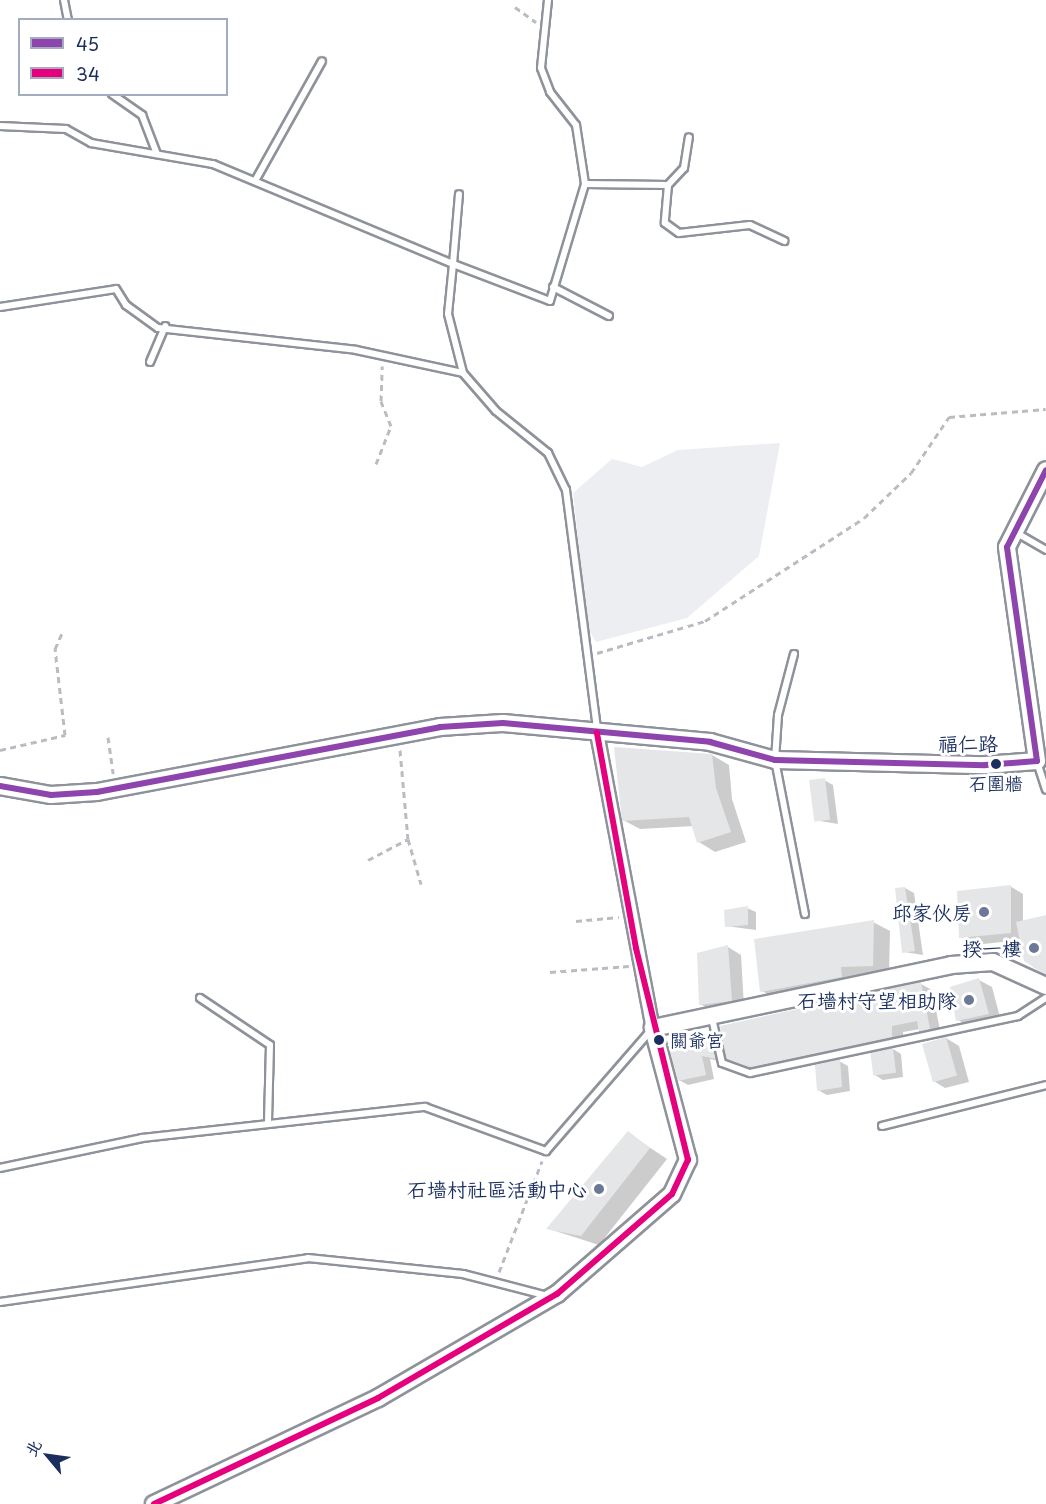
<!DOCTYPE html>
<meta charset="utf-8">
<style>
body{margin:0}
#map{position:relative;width:1046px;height:1504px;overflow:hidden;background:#fff;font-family:"Playpen Sans","LXGW WenKai TC",sans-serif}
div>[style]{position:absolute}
.green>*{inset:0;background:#edeef2}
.shadow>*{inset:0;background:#0003}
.building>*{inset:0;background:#e5e6e8;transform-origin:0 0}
.path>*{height:3px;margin-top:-1.5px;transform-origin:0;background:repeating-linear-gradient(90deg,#b9bcc1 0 6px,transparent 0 10.5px)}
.roads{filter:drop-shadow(2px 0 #8e929a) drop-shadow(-2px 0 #8e929a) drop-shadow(0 2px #8e929a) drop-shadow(0 -2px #8e929a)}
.lane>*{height:6px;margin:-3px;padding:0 3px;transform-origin:3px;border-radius:3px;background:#fff}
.street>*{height:12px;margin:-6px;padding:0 6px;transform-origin:6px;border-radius:6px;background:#fff}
.secondary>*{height:16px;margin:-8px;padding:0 8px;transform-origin:8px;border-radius:8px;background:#fff}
.bus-1>*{height:6px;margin:-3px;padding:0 3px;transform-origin:3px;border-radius:3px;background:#8e44ad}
.bus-2>*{height:6px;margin:-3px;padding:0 3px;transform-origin:3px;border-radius:3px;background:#e5007d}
.dots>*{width:16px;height:16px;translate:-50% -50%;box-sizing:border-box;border:3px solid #fff;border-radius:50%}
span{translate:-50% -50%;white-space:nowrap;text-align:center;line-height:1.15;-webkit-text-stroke:6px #fff;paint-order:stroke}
.bus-label{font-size:18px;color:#1b2f5e}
.left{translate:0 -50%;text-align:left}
.street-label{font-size:20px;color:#1b2f5e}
.poi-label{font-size:20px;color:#1b2f5e}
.right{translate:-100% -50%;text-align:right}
.legend{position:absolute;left:18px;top:18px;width:210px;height:78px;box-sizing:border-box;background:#fff;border:2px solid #a4acbf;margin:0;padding:8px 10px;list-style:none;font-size:18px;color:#1b2f5e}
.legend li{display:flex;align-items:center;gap:12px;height:30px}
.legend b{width:30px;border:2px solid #a4acbf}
.north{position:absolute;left:18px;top:1426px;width:60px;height:60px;-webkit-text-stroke:4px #fff;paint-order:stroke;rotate:299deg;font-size:16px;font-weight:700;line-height:24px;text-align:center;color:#1b2f5e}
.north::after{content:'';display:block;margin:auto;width:21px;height:27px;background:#1b2f5e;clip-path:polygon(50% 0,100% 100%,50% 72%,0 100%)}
</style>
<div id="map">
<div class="green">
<div style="clip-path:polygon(780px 443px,759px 556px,687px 618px,596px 642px,588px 629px,573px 493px,612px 459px,642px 467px,678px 450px)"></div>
</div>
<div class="shadow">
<div style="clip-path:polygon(712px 755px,729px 765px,732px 799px,746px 842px,715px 852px,699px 842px,694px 826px,640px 829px,623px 820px)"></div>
<div style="clip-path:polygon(824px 780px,833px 785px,838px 824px,814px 820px)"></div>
<div style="clip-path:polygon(1010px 886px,1023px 894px,1023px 922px,1046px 917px,1046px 974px,1033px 967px,1021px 940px,974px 945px,961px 937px)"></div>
<div style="clip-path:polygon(905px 888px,914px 893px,923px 955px,904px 952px)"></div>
<div style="clip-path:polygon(747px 908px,756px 912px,756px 930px,726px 926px)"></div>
<div style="clip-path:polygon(873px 922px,890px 931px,889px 974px,856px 976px,858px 986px,778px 1000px,762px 991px)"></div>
<div style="clip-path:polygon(728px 947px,741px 955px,744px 1007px,713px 1011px,700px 1004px)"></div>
<div style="clip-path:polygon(979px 980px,992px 987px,1001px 1021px,971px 1027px,958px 1020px)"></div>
<div style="clip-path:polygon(921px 984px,932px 990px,941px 1035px,932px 1037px,920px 1029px,903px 1032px,904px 1043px,765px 1073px,728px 1058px)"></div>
<div style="clip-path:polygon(946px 1038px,959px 1046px,969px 1082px,945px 1088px,932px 1080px)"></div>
<div style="clip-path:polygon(711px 1043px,720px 1047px,723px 1062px,710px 1059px,714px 1079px,688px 1085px,679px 1080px)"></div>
<div style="clip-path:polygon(893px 1049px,901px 1054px,903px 1077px,883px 1080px,875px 1075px)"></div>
<div style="clip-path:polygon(839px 1061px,848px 1066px,850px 1091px,827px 1095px,818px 1090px)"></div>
<div style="clip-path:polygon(628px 1133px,667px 1159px,599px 1245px,549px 1229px)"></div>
</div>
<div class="building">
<div style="clip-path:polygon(614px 747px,712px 754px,716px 788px,731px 832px,697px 843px,689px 817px,622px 821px)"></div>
<div style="left:825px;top:778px;width:42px;height:16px;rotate:83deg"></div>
<div style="clip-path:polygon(1011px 885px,1011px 933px,959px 938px,957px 891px)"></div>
<div style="clip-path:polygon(905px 887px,915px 951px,902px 953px,895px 888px)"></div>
<div style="clip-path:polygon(748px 906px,748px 925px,725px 927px,724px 910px)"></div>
<div style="clip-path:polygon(1046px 915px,1046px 973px,1043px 973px,1024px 961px,1016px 922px)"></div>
<div style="clip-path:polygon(874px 920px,873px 966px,841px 967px,842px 977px,760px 992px,754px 939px)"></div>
<div style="clip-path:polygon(728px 945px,732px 1001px,699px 1005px,697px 953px)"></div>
<div style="clip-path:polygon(979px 978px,989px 1014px,956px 1021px,950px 987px)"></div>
<div style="clip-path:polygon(921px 982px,930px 1029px,919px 1032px,917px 1021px,892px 1026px,892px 1037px,752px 1067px,726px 1059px,720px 1026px)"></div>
<div style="left:946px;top:1037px;width:40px;height:25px;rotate:74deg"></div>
<div style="clip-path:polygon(712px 1041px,716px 1059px,702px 1056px,706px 1075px,678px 1081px,670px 1051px)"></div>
<div style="left:893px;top:1048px;width:25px;height:23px;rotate:83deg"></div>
<div style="clip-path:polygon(840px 1059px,842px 1087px,817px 1091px,815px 1065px)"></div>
<div style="clip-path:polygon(628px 1131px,650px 1148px,581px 1236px,546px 1229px)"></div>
</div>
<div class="path">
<div style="left:515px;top:7px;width:26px;rotate:36deg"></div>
<div style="left:376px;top:464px;width:41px;rotate:-68.5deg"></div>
<div style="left:391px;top:426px;width:27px;rotate:-112deg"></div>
<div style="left:381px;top:401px;width:35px;rotate:-88deg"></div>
<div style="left:597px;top:653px;width:113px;rotate:-16.5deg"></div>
<div style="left:705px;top:621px;width:189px;rotate:-32.9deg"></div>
<div style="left:864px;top:518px;width:65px;rotate:-43.8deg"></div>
<div style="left:911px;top:473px;width:68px;rotate:-55.8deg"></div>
<div style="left:949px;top:417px;width:97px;rotate:-4.7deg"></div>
<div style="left:108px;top:737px;width:37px;rotate:82deg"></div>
<div style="left:0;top:750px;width:67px;rotate:-13deg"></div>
<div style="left:65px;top:735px;width:87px;rotate:-96.6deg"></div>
<div style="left:55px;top:649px;width:17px;rotate:-66deg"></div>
<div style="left:400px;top:750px;width:89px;rotate:84.9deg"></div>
<div style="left:408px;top:839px;width:47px;rotate:73.9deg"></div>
<div style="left:368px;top:860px;width:45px;rotate:-27.7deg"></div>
<div style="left:576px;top:921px;width:43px;rotate:-5.3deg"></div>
<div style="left:550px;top:972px;width:79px;rotate:-4.3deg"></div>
<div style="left:499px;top:1272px;width:119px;rotate:-68.8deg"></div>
</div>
<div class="roads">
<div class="lane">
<div style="left:64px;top:0;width:20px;rotate:79deg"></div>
<div style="left:548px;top:0;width:68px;rotate:95.9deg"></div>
<div style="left:541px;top:68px;width:26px;rotate:69deg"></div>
<div style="left:550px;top:92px;width:42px;rotate:51.8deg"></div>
<div style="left:576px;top:125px;width:60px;rotate:81.3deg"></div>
<div style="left:585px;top:184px;width:122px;rotate:106.7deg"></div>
<div style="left:550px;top:301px;width:104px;rotate:-159.1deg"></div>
<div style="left:453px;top:264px;width:50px;rotate:95.7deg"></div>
<div style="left:448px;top:314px;width:61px;rotate:75.7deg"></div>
<div style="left:463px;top:373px;width:50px;rotate:49deg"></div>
<div style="left:496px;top:411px;width:67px;rotate:38.9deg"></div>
<div style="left:548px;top:453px;width:41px;rotate:64.1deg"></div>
<div style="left:566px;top:490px;width:242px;rotate:82.6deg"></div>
<div style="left:112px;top:94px;width:37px;rotate:35deg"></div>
<div style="left:142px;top:115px;width:42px;rotate:69deg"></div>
<div style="left:0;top:126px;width:66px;rotate:2.6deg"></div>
<div style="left:66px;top:129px;width:29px;rotate:29deg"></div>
<div style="left:91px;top:143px;width:124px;rotate:9.8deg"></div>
<div style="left:213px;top:164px;width:260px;rotate:22.6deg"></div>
<div style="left:453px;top:264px;width:70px;rotate:-85.1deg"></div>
<div style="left:255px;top:181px;width:137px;rotate:-60.8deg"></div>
<div style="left:585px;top:184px;width:83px;rotate:0.7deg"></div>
<div style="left:668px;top:185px;width:38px;rotate:95deg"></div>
<div style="left:665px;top:223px;width:17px;rotate:36deg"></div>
<div style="left:679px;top:233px;width:71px;rotate:-6.4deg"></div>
<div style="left:750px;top:225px;width:38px;rotate:25deg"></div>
<div style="left:668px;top:185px;width:23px;rotate:-47deg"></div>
<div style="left:684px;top:168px;width:31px;rotate:-81deg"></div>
<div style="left:553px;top:287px;width:63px;rotate:27.4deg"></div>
<div style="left:0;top:307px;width:117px;rotate:-8.8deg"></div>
<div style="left:116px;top:289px;width:19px;rotate:58deg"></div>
<div style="left:126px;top:305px;width:39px;rotate:36deg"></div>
<div style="left:158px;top:328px;width:199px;rotate:6.3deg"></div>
<div style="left:356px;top:350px;width:109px;rotate:12.1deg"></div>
<div style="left:150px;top:362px;width:39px;rotate:-67deg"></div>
<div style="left:1015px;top:532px;width:36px;rotate:30deg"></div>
<div style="left:794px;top:654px;width:63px;rotate:104.7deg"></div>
<div style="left:778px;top:715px;width:45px;rotate:93.8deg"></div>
<div style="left:775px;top:760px;width:157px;rotate:79deg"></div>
<div style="left:1037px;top:762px;width:29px;rotate:72deg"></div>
<div style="left:200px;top:998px;width:84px;rotate:33.9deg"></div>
<div style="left:270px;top:1045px;width:79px;rotate:91.5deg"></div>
<div style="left:712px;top:1018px;width:46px;rotate:77.5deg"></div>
<div style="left:722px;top:1063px;width:30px;rotate:20deg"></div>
<div style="left:750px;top:1073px;width:274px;rotate:-12deg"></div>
<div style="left:1018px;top:1016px;width:33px;rotate:-33deg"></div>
<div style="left:882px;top:1126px;width:169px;rotate:-14deg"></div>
<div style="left:0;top:1168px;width:145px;rotate:-11.9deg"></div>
<div style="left:142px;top:1138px;width:285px;rotate:-6.3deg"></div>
<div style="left:425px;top:1107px;width:129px;rotate:20deg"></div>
<div style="left:546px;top:1151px;width:160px;rotate:-49deg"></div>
<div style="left:0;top:1302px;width:311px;rotate:-8.1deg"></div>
<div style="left:308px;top:1258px;width:156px;rotate:5.9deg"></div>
<div style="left:463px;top:1274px;width:88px;rotate:14.5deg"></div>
</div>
<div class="street">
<div style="left:597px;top:733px;width:300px;rotate:79.3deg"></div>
</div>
<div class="secondary">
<div style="left:0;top:786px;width:52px;rotate:10deg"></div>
<div style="left:51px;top:795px;width:46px;rotate:-3.7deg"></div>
<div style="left:97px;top:792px;width:349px;rotate:-10.7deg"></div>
<div style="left:440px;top:727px;width:63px;rotate:-3.6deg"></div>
<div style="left:503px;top:723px;width:208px;rotate:5.2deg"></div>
<div style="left:710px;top:742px;width:67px;rotate:15.5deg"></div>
<div style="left:775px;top:760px;width:210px;rotate:1.4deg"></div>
<div style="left:985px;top:765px;width:52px;rotate:-4.4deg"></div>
<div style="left:1037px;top:761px;width:216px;rotate:-98deg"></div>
<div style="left:1007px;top:547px;width:86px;rotate:-63.1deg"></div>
<div style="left:154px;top:1504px;width:248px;rotate:-25.3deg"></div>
<div style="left:378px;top:1398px;width:207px;rotate:-30.2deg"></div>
<div style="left:557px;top:1294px;width:152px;rotate:-41deg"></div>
<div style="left:672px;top:1194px;width:38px;rotate:-65deg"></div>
<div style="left:688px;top:1160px;width:137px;rotate:-104.9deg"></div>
<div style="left:653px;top:1028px;width:305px;rotate:-11.9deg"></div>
<div style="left:951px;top:965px;width:42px;rotate:-4.1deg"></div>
<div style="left:993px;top:962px;width:58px;rotate:24.4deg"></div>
</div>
</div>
<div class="bus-1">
<div style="left:0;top:786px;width:52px;rotate:10deg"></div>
<div style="left:51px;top:795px;width:46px;rotate:-3.7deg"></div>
<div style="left:97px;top:792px;width:349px;rotate:-10.7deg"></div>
<div style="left:440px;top:727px;width:63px;rotate:-3.6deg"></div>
<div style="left:503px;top:723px;width:208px;rotate:5.2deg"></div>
<div style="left:710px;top:742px;width:67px;rotate:15.5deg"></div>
<div style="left:775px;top:760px;width:210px;rotate:1.4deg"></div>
<div style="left:985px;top:765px;width:52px;rotate:-4.4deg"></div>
<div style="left:1037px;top:761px;width:216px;rotate:-98deg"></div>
<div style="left:1007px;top:547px;width:86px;rotate:-63.1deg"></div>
</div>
<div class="bus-2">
<div style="left:154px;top:1504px;width:248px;rotate:-25.3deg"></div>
<div style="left:378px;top:1398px;width:207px;rotate:-30.2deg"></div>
<div style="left:557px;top:1294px;width:152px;rotate:-41deg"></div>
<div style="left:672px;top:1194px;width:38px;rotate:-65deg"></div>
<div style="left:688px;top:1160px;width:218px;rotate:-103.8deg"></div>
<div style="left:636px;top:948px;width:219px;rotate:-100.3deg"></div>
</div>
<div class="dots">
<div style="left:996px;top:764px;background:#1b2f5e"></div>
<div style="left:984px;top:912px;background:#6b7896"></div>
<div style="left:1034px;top:948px;background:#6b7896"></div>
<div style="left:969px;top:1000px;background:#6b7896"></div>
<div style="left:659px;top:1040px;background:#1b2f5e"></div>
<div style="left:599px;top:1189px;background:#6b7896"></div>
</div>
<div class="bus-label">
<span style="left:996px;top:783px">石圍牆</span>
<span class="left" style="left:670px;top:1040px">關爺宮</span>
</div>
<div class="street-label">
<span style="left:968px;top:743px">福仁路</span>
</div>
<div class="poi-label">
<span class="right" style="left:972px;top:912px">邱家伙房</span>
<span class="right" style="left:1022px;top:948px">揆一樓</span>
<span class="right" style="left:957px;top:1000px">石墻村守望相助隊</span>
<span class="right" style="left:587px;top:1189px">石墻村社區活動中心</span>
</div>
<ul class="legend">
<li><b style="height:8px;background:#8e44ad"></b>45</li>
<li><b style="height:8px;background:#e5007d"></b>34</li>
</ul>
<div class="north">北</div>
</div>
